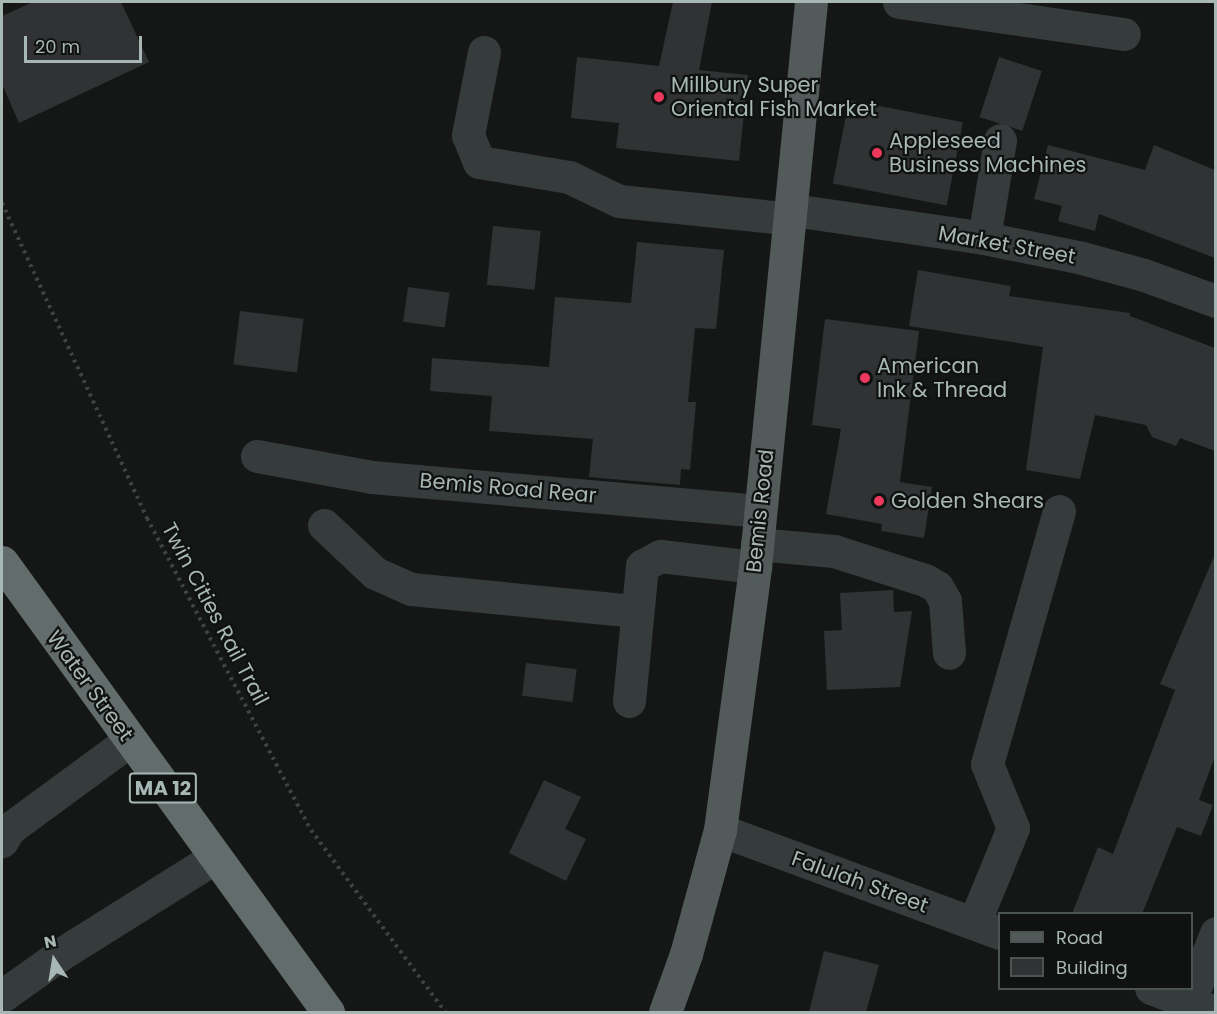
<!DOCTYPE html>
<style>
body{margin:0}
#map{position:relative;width:1217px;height:1014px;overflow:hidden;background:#151717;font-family:Poppins,sans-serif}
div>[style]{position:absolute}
.building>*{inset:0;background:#303233;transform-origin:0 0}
.path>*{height:4px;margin-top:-2px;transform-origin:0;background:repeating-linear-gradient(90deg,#3c4342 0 3px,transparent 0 7.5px)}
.minor>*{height:33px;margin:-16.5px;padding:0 16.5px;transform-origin:16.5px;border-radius:16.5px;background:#363c3c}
.major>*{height:33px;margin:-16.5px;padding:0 16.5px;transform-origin:16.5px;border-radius:16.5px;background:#525b5a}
.highway>*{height:33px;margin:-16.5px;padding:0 16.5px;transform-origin:16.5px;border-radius:16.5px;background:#626d6b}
.dots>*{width:16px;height:16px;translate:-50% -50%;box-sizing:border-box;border:3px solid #101212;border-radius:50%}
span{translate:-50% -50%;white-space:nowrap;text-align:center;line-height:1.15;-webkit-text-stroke:4.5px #101212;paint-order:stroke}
.shield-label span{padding:2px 4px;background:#101212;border:2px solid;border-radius:4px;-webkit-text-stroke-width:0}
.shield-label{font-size:20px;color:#a7b7b4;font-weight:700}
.poi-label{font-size:21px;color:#a7b7b4}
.left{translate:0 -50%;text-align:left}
.street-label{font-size:21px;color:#a7b7b4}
.frame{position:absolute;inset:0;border:3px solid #a7b7b4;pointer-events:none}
.legend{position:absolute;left:998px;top:912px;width:195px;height:78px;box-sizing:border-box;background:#101212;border:2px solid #4c5453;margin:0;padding:8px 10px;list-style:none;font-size:18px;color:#a7b7b4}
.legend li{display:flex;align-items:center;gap:12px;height:30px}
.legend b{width:30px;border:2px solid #4c5453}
.north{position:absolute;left:24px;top:930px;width:60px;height:60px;-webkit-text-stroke:4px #101212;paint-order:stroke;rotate:348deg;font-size:16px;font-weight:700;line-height:24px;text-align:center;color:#a7b7b4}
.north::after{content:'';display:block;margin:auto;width:21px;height:27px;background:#a7b7b4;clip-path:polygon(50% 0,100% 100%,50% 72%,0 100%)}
.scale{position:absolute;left:24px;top:36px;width:118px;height:27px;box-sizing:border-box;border:3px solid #a7b7b4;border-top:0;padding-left:8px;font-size:18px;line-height:21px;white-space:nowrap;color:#a7b7b4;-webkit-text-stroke:4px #101212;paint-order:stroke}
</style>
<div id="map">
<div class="building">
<div style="clip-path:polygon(33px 2px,121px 2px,149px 62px,19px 123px,2px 84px,2px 16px)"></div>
<div style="clip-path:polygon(673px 2px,712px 2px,699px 70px,748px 75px,739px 161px,616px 148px,619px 123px,571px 118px,577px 57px,659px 66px)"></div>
<div style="left:999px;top:57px;width:45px;height:63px;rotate:18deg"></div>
<div style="left:849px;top:100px;width:116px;height:85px;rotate:11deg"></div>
<div style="clip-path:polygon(1048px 145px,1145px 170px,1154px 145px,1215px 170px,1215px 258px,1099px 214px,1095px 231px,1058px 221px,1062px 206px,1034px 199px)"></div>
<div style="left:493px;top:226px;width:48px;height:59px;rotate:6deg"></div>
<div style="clip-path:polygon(637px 242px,724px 250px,716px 329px,695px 328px,688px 402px,696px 402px,690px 470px,681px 469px,680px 485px,589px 477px,593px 439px,489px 431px,492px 396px,430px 391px,432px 358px,549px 367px,555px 297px,631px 303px)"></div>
<div style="clip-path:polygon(918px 270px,1011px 286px,1009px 296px,1130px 313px,1130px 316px,1215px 348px,1215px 451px,1180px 438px,1176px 446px,1152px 437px,1146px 425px,1095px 415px,1080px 479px,1026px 470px,1043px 347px,909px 326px)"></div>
<div style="left:408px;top:287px;width:42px;height:35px;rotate:8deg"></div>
<div style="left:240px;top:311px;width:64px;height:54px;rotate:7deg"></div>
<div style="clip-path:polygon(825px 319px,919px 331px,900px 482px,932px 487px,924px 538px,881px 531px,882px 524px,826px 514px,841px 429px,812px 425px)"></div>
<div style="clip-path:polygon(1215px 554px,1215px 756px,1199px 800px,1213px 805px,1201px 836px,1177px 827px,1142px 914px,1072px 914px,1098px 847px,1113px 854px,1175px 690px,1160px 684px)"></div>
<div style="clip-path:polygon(893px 590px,894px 612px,912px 611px,900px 687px,827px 690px,824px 631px,842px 630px,840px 593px)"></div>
<div style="left:526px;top:663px;width:51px;height:33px;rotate:7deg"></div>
<div style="clip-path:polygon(544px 780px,581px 797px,565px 829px,586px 839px,566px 881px,509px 853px)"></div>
<div style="clip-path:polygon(824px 951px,879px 965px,866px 1012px,809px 1012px)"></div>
</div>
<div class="path">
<div style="left:2px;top:203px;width:347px;rotate:65.3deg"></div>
<div style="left:147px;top:518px;width:352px;rotate:62.3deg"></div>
<div style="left:311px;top:830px;width:226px;rotate:53.6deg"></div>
</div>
<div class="minor">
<div style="left:899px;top:2px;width:227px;rotate:8.1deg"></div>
<div style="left:484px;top:52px;width:85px;rotate:100.9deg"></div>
<div style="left:468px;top:135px;width:29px;rotate:68deg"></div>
<div style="left:479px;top:162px;width:91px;rotate:9.5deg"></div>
<div style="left:569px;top:177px;width:55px;rotate:25.6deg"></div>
<div style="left:619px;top:201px;width:174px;rotate:5.9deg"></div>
<div style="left:793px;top:210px;width:193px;rotate:8.3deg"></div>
<div style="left:984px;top:238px;width:100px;rotate:11.5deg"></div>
<div style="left:1082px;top:258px;width:64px;rotate:15.3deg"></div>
<div style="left:1144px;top:275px;width:77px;rotate:19.9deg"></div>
<div style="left:984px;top:238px;width:99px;rotate:-80.7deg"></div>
<div style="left:257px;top:456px;width:117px;rotate:10.3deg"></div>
<div style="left:372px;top:477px;width:388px;rotate:5deg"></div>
<div style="left:324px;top:525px;width:70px;rotate:43.3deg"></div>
<div style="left:375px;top:573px;width:39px;rotate:24deg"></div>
<div style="left:411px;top:589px;width:226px;rotate:5.6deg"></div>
<div style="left:757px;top:544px;width:77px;rotate:5.2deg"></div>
<div style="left:834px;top:551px;width:96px;rotate:17.7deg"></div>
<div style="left:925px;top:580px;width:14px;rotate:30deg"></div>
<div style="left:937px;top:587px;width:16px;rotate:60deg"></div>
<div style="left:945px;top:601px;width:52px;rotate:85.6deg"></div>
<div style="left:629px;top:701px;width:136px;rotate:-84.5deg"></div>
<div style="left:642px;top:566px;width:21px;rotate:-29deg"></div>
<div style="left:660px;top:556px;width:96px;rotate:6.6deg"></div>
<div style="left:720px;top:830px;width:298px;rotate:20.2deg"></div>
<div style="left:2px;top:841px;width:14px;rotate:-60deg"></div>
<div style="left:9px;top:829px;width:149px;rotate:-36.3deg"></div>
<div style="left:974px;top:923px;width:103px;rotate:-67.7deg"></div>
<div style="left:1013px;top:828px;width:69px;rotate:-112.1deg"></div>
<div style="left:987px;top:764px;width:263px;rotate:-74.1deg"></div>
<div style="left:1151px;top:988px;width:68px;rotate:20.6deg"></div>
<div style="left:2px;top:996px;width:72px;rotate:-35.4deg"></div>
<div style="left:61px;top:954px;width:181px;rotate:-32.1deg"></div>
<div style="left:1189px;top:1003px;width:75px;rotate:-68.9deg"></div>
</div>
<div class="major">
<div style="left:665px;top:1012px;width:62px;rotate:-70.1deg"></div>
<div style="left:686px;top:954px;width:129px;rotate:-74.7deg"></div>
<div style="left:720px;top:830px;width:265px;rotate:-82.4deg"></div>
<div style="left:755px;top:567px;width:568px;rotate:-84.34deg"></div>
</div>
<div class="highway">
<div style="left:2px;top:562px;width:556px;rotate:54.08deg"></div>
</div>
<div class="dots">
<div style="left:659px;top:97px;background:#ec385d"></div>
<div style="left:877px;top:153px;background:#ec385d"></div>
<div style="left:865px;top:378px;background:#ec385d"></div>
<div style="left:879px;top:501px;background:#ec385d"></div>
</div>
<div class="shield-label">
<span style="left:163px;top:788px">MA 12</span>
</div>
<div class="poi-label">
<span class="left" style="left:671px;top:97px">Millbury Super<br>Oriental Fish Market</span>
<span class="left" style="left:889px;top:153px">Appleseed<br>Business Machines</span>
<span class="left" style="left:877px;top:378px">American<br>Ink &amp; Thread</span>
<span class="left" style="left:891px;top:501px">Golden Shears</span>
</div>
<div class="street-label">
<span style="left:1007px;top:245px;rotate:10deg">Market Street</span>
<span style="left:508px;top:488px;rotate:5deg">Bemis Road Rear</span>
<span style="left:760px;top:511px;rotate:-84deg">Bemis Road</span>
<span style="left:215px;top:614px;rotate:62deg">Twin Cities Rail Trail</span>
<span style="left:90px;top:686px;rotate:54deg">Water Street</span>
<span style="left:860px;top:882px;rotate:20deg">Falulah Street</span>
</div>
<div class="frame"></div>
<ul class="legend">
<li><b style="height:8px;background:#525b5a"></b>Road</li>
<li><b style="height:16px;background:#303233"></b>Building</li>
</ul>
<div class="north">N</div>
<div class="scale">20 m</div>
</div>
